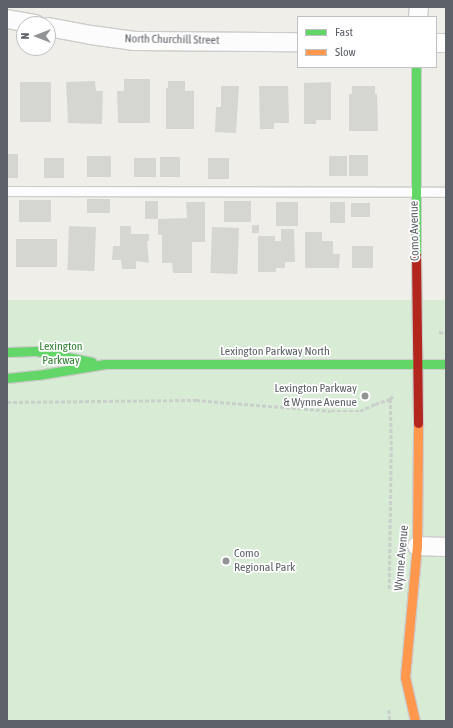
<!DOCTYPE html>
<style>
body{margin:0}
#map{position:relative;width:453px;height:728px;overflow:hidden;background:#efeee9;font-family:"Asap Condensed",sans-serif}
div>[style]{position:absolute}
.green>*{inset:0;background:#d7ebd5;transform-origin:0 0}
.building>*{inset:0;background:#d5d5d2;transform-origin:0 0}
.path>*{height:2.5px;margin-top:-1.25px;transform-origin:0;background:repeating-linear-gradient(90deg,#cbcfcb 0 4px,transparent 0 6px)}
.roads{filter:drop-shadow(1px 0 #cccccb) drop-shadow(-1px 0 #cccccb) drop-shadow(0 1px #cccccb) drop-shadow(0 -1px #cccccb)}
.lane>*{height:9px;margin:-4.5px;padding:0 4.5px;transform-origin:4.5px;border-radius:4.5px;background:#fdfcfc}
.street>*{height:18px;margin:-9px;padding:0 9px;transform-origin:9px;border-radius:9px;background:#fdfcfc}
.fast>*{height:9px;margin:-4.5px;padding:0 4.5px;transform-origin:4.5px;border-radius:4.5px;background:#63d668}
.slow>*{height:9px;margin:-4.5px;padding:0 4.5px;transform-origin:4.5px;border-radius:4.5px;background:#ff974d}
.jam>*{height:9px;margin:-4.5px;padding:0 4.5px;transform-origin:4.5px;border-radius:4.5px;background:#b3261e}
.dots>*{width:11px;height:11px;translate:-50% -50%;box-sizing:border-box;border:2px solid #fff;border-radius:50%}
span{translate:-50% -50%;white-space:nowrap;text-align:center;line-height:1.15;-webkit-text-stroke:3.5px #fff;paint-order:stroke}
.street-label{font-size:12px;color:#5e6268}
.park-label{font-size:12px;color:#338237}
.poi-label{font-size:12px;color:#5e6268}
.right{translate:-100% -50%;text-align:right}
.left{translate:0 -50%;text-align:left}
.frame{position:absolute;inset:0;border:8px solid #5e6268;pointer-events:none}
.legend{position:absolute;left:297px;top:16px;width:140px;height:52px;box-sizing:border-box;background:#fff;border:1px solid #bfc0c3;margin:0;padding:5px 7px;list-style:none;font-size:12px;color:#5e6268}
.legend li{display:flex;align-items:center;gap:8px;height:20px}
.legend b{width:20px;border:1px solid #bfc0c3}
.north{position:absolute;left:16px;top:16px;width:40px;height:40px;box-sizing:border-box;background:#fff;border:1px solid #bfc0c3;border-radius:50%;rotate:270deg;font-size:11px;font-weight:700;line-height:16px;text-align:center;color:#5e6268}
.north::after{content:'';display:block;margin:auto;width:14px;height:18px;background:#919395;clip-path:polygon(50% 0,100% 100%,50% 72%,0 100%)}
</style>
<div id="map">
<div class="green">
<div style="left:446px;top:300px;width:421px;height:439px;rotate:90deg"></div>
</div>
<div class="building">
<div style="clip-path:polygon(124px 79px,150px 79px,150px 123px,118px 123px,117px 91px,124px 91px)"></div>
<div style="clip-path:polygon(95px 81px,96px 91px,103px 91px,102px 124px,68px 123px,66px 82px)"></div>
<div style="clip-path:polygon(168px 81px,185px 81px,185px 91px,194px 91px,194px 129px,166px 129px,166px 88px,168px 88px)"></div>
<div style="left:20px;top:82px;width:31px;height:40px"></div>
<div style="clip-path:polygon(331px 82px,331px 120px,316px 120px,316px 124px,304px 124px,304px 83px)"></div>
<div style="clip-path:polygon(221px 86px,239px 86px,236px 133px,215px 132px,216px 107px,221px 107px)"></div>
<div style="clip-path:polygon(259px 86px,288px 86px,289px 123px,274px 123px,274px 129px,260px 129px)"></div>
<div style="clip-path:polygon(352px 86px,375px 86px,375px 94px,377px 94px,378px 131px,349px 131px,349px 94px,352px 94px)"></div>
<div style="left:7px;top:154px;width:11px;height:24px"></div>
<div style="left:349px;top:155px;width:19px;height:21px"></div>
<div style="left:111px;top:156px;width:21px;height:24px;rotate:90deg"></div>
<div style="left:329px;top:156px;width:18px;height:20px"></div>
<div style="left:160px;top:157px;width:20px;height:20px"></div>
<div style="left:44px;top:158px;width:20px;height:20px"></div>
<div style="left:134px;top:158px;width:22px;height:19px"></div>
<div style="left:208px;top:158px;width:21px;height:21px"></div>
<div style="left:87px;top:199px;width:23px;height:14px"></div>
<div style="left:19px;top:200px;width:32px;height:22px"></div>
<div style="left:145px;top:201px;width:13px;height:18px"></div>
<div style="left:224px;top:201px;width:27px;height:21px"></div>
<div style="clip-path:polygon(186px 202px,205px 202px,205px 242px,192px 242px,192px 273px,173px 273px,172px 263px,162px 263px,162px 235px,158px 235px,158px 219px,187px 218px)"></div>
<div style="left:276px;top:202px;width:22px;height:24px"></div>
<div style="left:330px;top:202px;width:15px;height:21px"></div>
<div style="left:351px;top:203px;width:19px;height:14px"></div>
<div style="left:252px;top:225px;width:7px;height:8px"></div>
<div style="left:69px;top:226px;width:27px;height:44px;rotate:2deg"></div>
<div style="clip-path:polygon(120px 226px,131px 226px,131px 234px,149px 234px,149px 241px,147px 241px,149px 263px,136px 261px,136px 269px,122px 269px,121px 260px,112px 260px,113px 246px,120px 246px)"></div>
<div style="left:212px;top:227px;width:27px;height:46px;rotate:2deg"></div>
<div style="clip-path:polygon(281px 229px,294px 229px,295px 262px,285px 262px,285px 268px,276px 268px,276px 272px,258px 272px,258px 236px,275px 236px,275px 241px,281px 241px)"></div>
<div style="clip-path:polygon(305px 232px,322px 232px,322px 241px,333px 241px,333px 254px,340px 254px,339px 268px,305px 268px)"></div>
<div style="left:16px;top:239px;width:41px;height:28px"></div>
<div style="left:352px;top:246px;width:21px;height:22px"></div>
</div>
<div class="path">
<div style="left:439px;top:332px;width:7px;rotate:8deg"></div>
<div style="left:7px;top:402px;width:189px;rotate:-0.6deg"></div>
<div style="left:196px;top:400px;width:135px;rotate:4.7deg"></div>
<div style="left:331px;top:411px;width:29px"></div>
<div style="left:360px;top:411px;width:17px;rotate:-25deg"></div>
<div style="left:375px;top:404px;width:16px;rotate:-18deg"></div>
<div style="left:390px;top:399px;width:6px;rotate:-45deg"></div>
<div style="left:389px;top:589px;width:144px;rotate:-89.2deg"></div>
<div style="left:391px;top:445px;width:46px;rotate:-91.2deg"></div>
<div style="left:389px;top:710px;width:11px;rotate:85deg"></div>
</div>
<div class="roads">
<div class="lane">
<div style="left:7px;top:191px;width:439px;rotate:0.1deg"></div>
</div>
<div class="street">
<div style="left:418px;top:17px;width:10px;rotate:-84deg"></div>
<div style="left:7px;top:19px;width:29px;rotate:10deg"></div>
<div style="left:48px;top:27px;width:44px;rotate:10.5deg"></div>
<div style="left:91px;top:35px;width:44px;rotate:7.8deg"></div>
<div style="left:135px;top:41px;width:163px;rotate:0.4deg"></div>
<div style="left:436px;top:43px;width:10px"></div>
<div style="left:417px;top:546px;width:29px;rotate:2deg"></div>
</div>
<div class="fast">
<div style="left:416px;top:67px;width:189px;rotate:90deg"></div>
<div style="left:7px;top:352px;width:29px;rotate:-2deg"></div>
<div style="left:36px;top:351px;width:57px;rotate:11.1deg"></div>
<div style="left:7px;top:378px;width:31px;rotate:-6deg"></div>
<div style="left:38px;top:375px;width:68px;rotate:-9.3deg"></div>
<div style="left:105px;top:364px;width:341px"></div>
</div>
<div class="slow">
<div style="left:415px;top:721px;width:45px;rotate:-102.8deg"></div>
<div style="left:405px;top:677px;width:132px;rotate:-84.8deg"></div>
<div style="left:417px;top:546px;width:123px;rotate:-89.5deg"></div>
</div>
<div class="jam">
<div style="left:416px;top:256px;width:167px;rotate:89.3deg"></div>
</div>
</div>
<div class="dots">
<div style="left:365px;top:396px;background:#919395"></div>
<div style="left:226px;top:561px;background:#919395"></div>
</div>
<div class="street-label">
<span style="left:172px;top:40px;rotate:1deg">North Churchill Street</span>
<span style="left:415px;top:231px;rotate:-91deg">Como Avenue</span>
<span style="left:275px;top:352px">Lexington Parkway North</span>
<span style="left:402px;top:558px;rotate:-85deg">Wynne Avenue</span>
</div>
<div class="park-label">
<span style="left:61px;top:354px">Lexington<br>Parkway</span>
</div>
<div class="poi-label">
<span class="right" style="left:357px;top:396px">Lexington Parkway<br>&amp; Wynne Avenue</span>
<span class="left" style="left:234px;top:561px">Como<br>Regional Park</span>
</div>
<div class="frame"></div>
<ul class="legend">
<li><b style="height:5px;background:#63d668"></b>Fast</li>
<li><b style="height:5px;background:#ff974d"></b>Slow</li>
</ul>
<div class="north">N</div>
</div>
